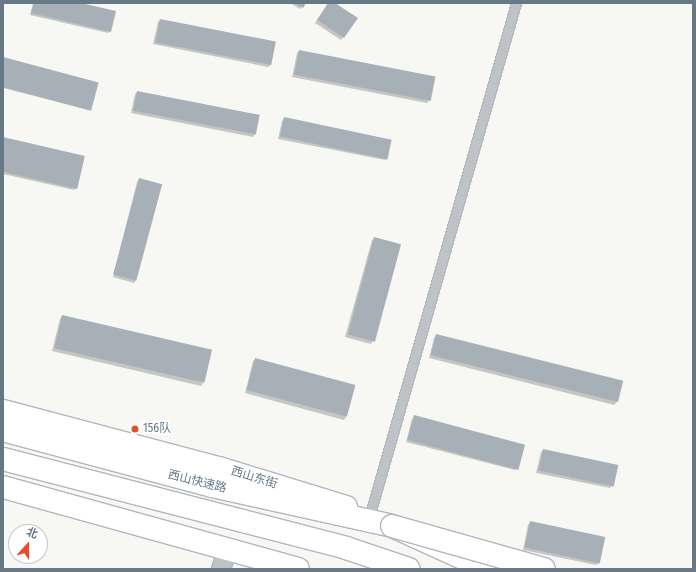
<!DOCTYPE html>
<meta charset="utf-8">
<style>
body{margin:0}
#map{position:relative;width:696px;height:572px;overflow:hidden;background:#f7f7f4;font-family:"Fira Sans Condensed","Noto Sans SC",sans-serif}
div>[style]{position:absolute}
.shadow>*{inset:0;background:#0003}
.building>*{inset:0;background:#a7b0b6;transform-origin:0 0}
.roads{filter:drop-shadow(1px 0 #b2b7bb) drop-shadow(-1px 0 #b2b7bb) drop-shadow(0 1px #b2b7bb) drop-shadow(0 -1px #b2b7bb)}
.lane>*{height:9px;margin:-4.5px;padding:0 4.5px;transform-origin:4.5px;border-radius:4.5px;background:#bec3c7}
.street>*{height:18px;margin:-9px;padding:0 9px;transform-origin:9px;border-radius:9px;background:#bec3c7}
.primary>*{height:22px;margin:-11px;padding:0 11px;transform-origin:11px;border-radius:11px;background:#fff}
.highway>*{height:22px;margin:-11px;padding:0 11px;transform-origin:11px;border-radius:11px;background:#fff}
.bridges{filter:drop-shadow(1px 0 #b2b6ba) drop-shadow(-1px 0 #b2b6ba) drop-shadow(0 1px #b2b6ba) drop-shadow(0 -1px #b2b6ba)}
.highway-bridge>*{height:22px;margin:-11px;padding:0 11px;transform-origin:11px;border-radius:11px;background:#fff}
.dots>*{width:11px;height:11px;translate:-50% -50%;box-sizing:border-box;border:2px solid #fff;border-radius:50%}
span{translate:-50% -50%;white-space:nowrap;text-align:center;line-height:1.15;-webkit-text-stroke:4px #fff;paint-order:stroke}
.poi-label{font-size:12px;color:#677985}
.left{translate:0 -50%;text-align:left}
.street-label{font-size:12px;color:#677985}
.frame{position:absolute;inset:0;border:4px solid #677985;pointer-events:none}
.north{position:absolute;left:8px;top:524px;width:40px;height:40px;box-sizing:border-box;background:#fff;border:1px solid #c2c9ce;border-radius:50%;rotate:21deg;font-size:11px;font-weight:700;line-height:16px;text-align:center;color:#677985}
.north::after{content:'';display:block;margin:auto;width:14px;height:18px;background:#e24f2a;clip-path:polygon(50% 0,100% 100%,50% 72%,0 100%)}
</style>
<div id="map">
<div class="shadow">
<div style="clip-path:polygon(33px 3px,77px 3px,110px 31px,108px 33px,30px 15px)"></div>
<div style="clip-path:polygon(290px 3px,305px 3px,300px 9px)"></div>
<div style="clip-path:polygon(329px 3px,333px 3px,356px 18px,341px 40px,315px 23px)"></div>
<div style="clip-path:polygon(160px 20px,271px 65px,268px 67px,153px 44px,158px 22px)"></div>
<div style="clip-path:polygon(299px 51px,429px 101px,427px 103px,292px 77px,297px 53px)"></div>
<div style="clip-path:polygon(3px 58px,91px 108px,89px 110px,3px 88px)"></div>
<div style="clip-path:polygon(137px 92px,255px 134px,253px 137px,131px 113px,135px 94px)"></div>
<div style="clip-path:polygon(284px 119px,387px 157px,385px 160px,278px 139px,282px 121px)"></div>
<div style="clip-path:polygon(3px 138px,77px 187px,74px 190px,3px 174px)"></div>
<div style="clip-path:polygon(139px 179px,136px 280px,134px 283px,113px 277px,137px 182px)"></div>
<div style="clip-path:polygon(375px 238px,373px 341px,371px 344px,345px 337px,372px 240px)"></div>
<div style="clip-path:polygon(62px 316px,203px 383px,201px 386px,52px 351px,60px 319px)"></div>
<div style="clip-path:polygon(436px 335px,622px 383px,616px 403px,614px 405px,429px 358px,434px 338px)"></div>
<div style="clip-path:polygon(256px 359px,346px 417px,344px 420px,245px 393px,253px 361px)"></div>
<div style="clip-path:polygon(415px 417px,517px 468px,515px 470px,406px 442px,412px 419px)"></div>
<div style="clip-path:polygon(543px 450px,612px 486px,610px 488px,536px 473px,541px 452px)"></div>
<div style="clip-path:polygon(530px 522px,604px 538px,599px 563px,596px 565px,523px 550px,528px 525px)"></div>
</div>
<div class="building">
<div style="clip-path:polygon(34px 3px,81px 3px,116px 11px,111px 32px,31px 13px)"></div>
<div style="clip-path:polygon(295px 3px,306px 3px,303px 8px)"></div>
<div style="clip-path:polygon(328px 3px,335px 3px,358px 18px,344px 38px,317px 20px)"></div>
<div style="left:160px;top:19px;width:118px;height:24px;rotate:11deg"></div>
<div style="left:299px;top:50px;width:139px;height:25px;rotate:11deg"></div>
<div style="left:3px;top:57px;width:99px;height:29px;rotate:15deg"></div>
<div style="left:137px;top:91px;width:125px;height:20px;rotate:11deg"></div>
<div style="left:284px;top:117px;width:110px;height:20px;rotate:12deg"></div>
<div style="left:3px;top:137px;width:84px;height:34px;rotate:13deg"></div>
<div style="left:139px;top:178px;width:24px;height:100px;rotate:15deg"></div>
<div style="left:374px;top:237px;width:28px;height:101px;rotate:15deg"></div>
<div style="left:62px;top:315px;width:154px;height:34px;rotate:13deg"></div>
<div style="left:436px;top:334px;width:193px;height:22px;rotate:14deg"></div>
<div style="left:255px;top:358px;width:104px;height:33px;rotate:15deg"></div>
<div style="left:414px;top:415px;width:115px;height:26px;rotate:15deg"></div>
<div style="left:543px;top:449px;width:77px;height:22px;rotate:12deg"></div>
<div style="left:530px;top:521px;width:77px;height:27px;rotate:12deg"></div>
</div>
<div class="roads">
<div class="lane">
<div style="left:370px;top:514px;width:531px;rotate:-74.05deg"></div>
</div>
<div class="street">
<div style="left:221px;top:569px;width:21px;rotate:-71deg"></div>
</div>
<div class="primary">
<div style="left:3px;top:411px;width:223px;rotate:14.8deg"></div>
<div style="left:219px;top:468px;width:133px;rotate:17.1deg"></div>
<div style="left:3px;top:487px;width:306px;rotate:15.5deg"></div>
</div>
<div class="highway">
<div style="left:3px;top:430px;width:216px;rotate:15deg"></div>
<div style="left:212px;top:486px;width:184px;rotate:12.5deg"></div>
<div style="left:392px;top:526px;width:104px;rotate:24.4deg"></div>
<div style="left:3px;top:459px;width:354px;rotate:14.5deg"></div>
<div style="left:346px;top:548px;width:66px;rotate:18.4deg"></div>
</div>
</div>
<div class="bridges">
<div class="highway-bridge">
<div style="left:392px;top:526px;width:158px;rotate:15.8deg"></div>
</div>
</div>
<div class="dots">
<div style="left:135px;top:429px;background:#e24f2a"></div>
</div>
<div class="poi-label">
<span class="left" style="left:143px;top:429px">156队</span>
</div>
<div class="street-label">
<span style="left:254px;top:478px;rotate:17deg">西山东街</span>
<span style="left:197px;top:482px;rotate:14deg">西山快速路</span>
</div>
<div class="frame"></div>
<div class="north">北</div>
</div>
